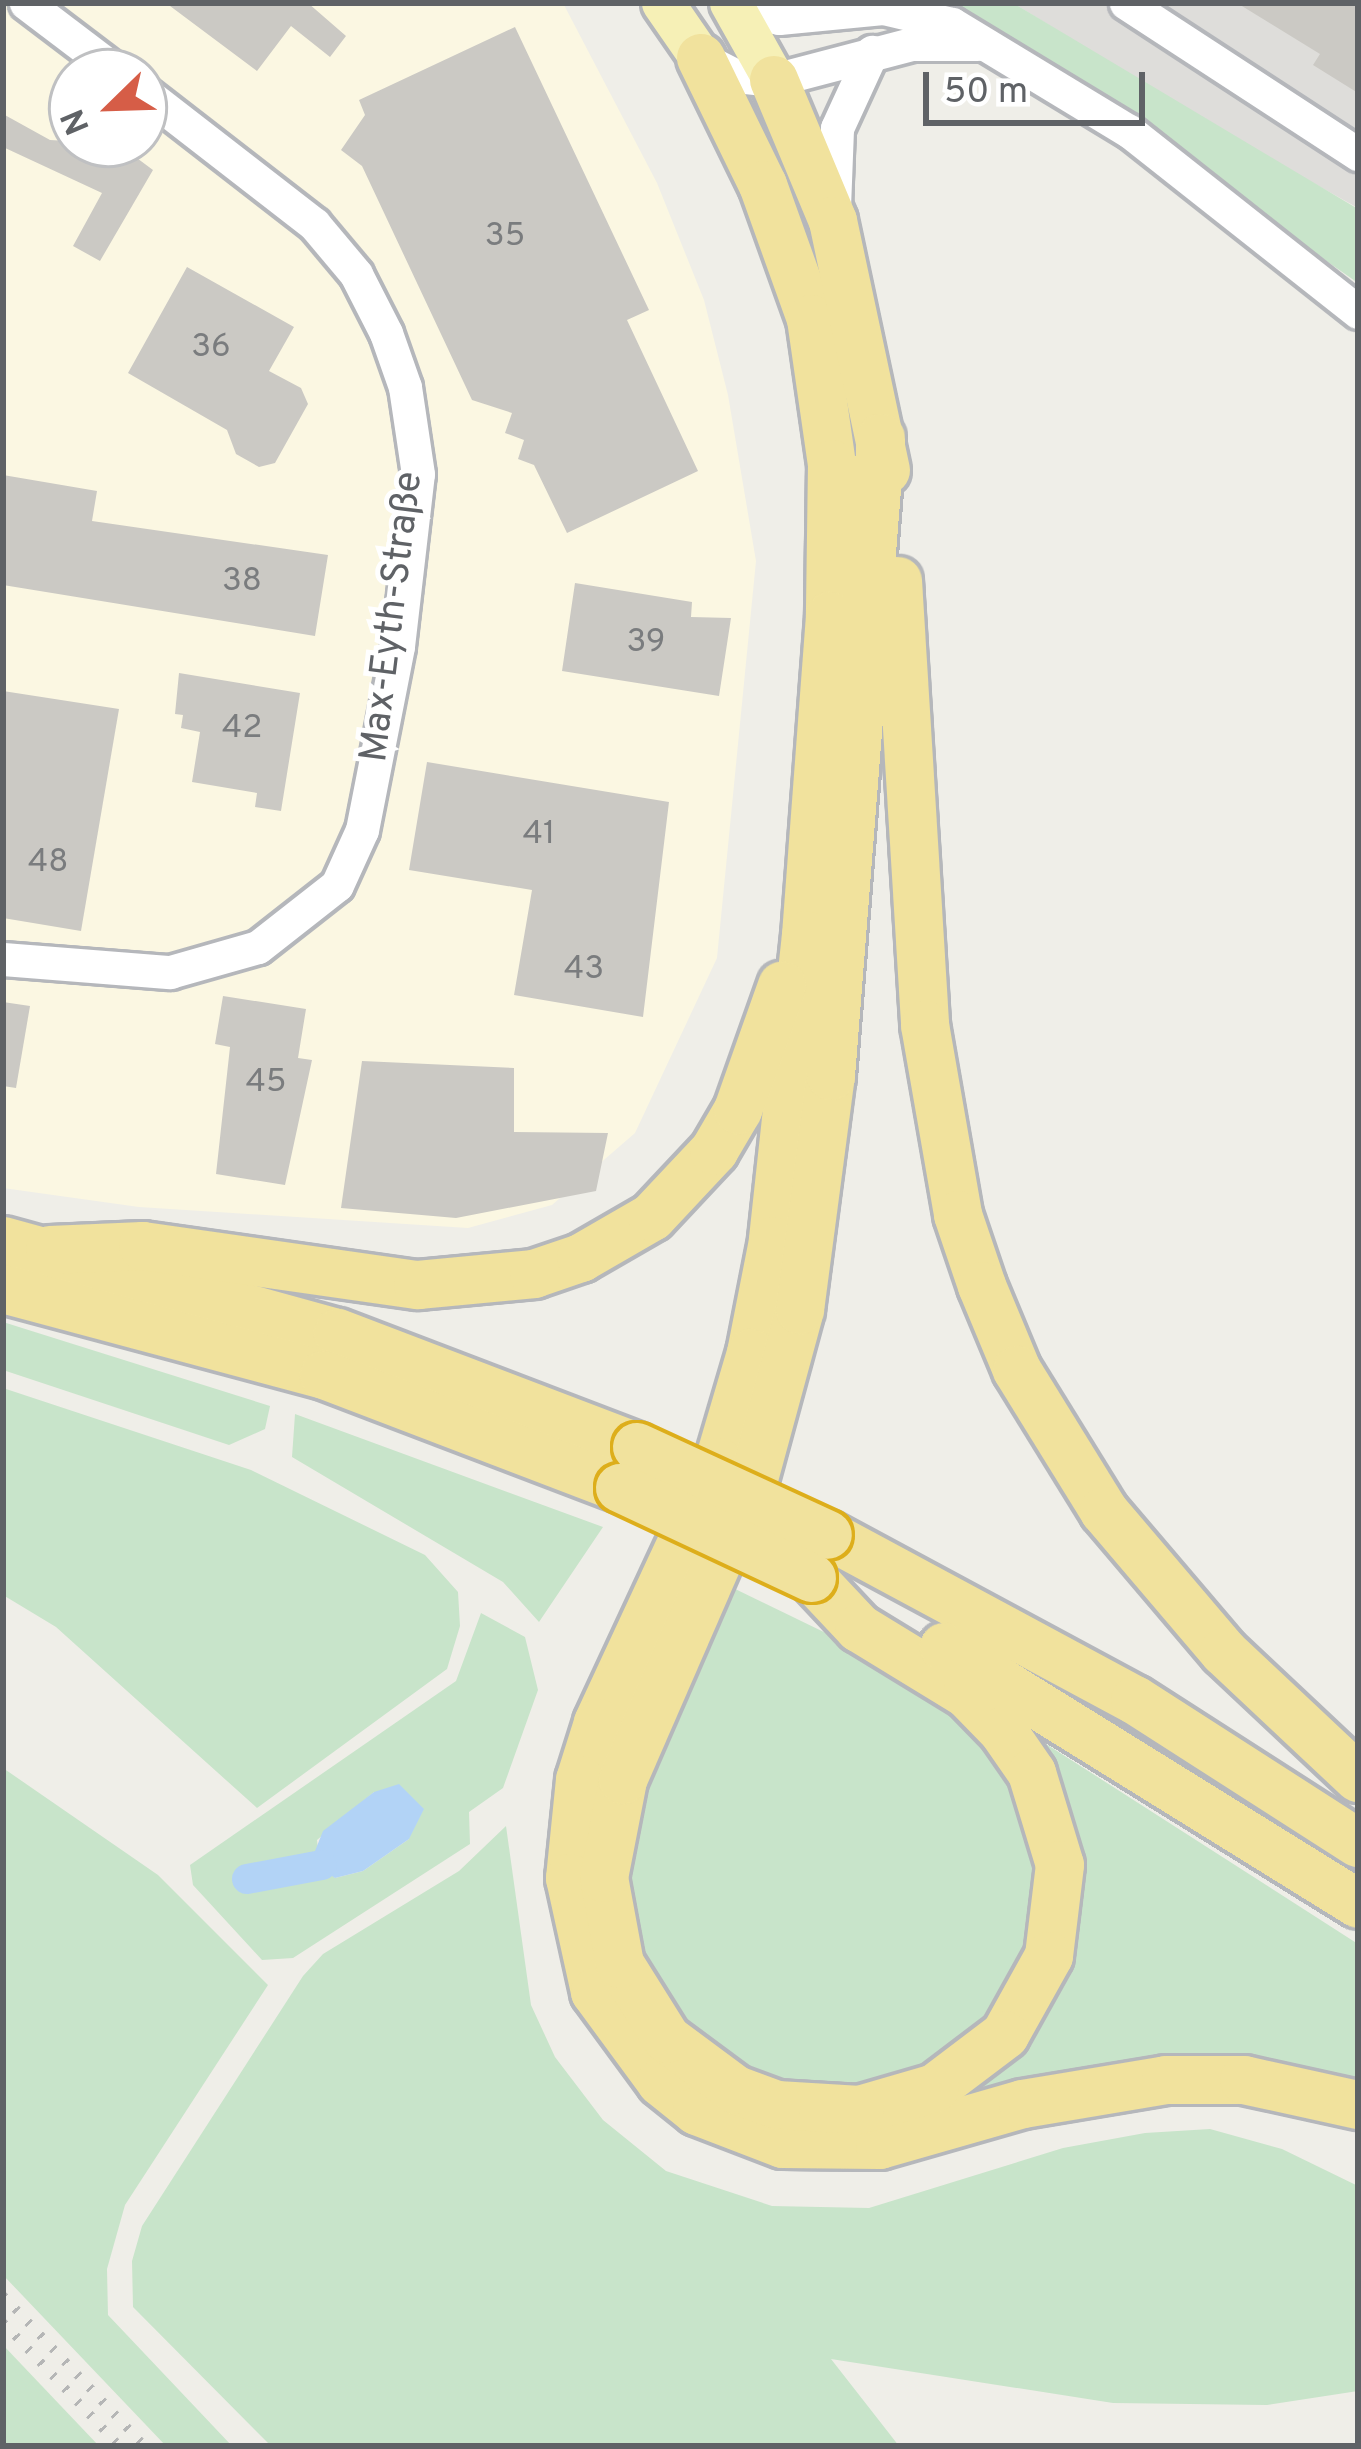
<!DOCTYPE html>
<meta charset="utf-8">
<style>
body{margin:0}
#map{position:relative;width:1361px;height:2449px;overflow:hidden;background:#efeee8;font-family:Overpass,sans-serif}
div>[style]{position:absolute}
.commercial>*{inset:0;background:#fbf7e2}
.industrial>*{inset:0;background:#deddda}
.green>*{inset:0;background:#c8e4ca}
.water>*{inset:0;background:#b2d3f6}
.canal>*{height:30px;margin:-15px;padding:0 15px;transform-origin:15px;border-radius:15px;background:#b2d3f6}
.building>*{inset:0;background:#cbc9c4}
.roads{filter:drop-shadow(3px 0 #b5b7bb) drop-shadow(-3px 0 #b5b7bb) drop-shadow(0 3px #b5b7bb) drop-shadow(0 -3px #b5b7bb)}
.minor>*{height:33px;margin:-16.5px;padding:0 16.5px;transform-origin:16.5px;border-radius:16.5px;background:#fff}
.major>*{height:42px;margin:-21px;padding:0 21px;transform-origin:21px;border-radius:21px;background:#f6f0b6}
.highway>*{height:48px;margin:-24px;padding:0 24px;transform-origin:24px;border-radius:24px;background:#f1e29d}
.rail>*{height:9px;margin-top:-4.5px;transform-origin:0;background:repeating-linear-gradient(90deg,#b5b6b6 0 3px,transparent 0 18px)}
.bridges{filter:drop-shadow(3px 0 #ddae1b) drop-shadow(-3px 0 #ddae1b) drop-shadow(0 3px #ddae1b) drop-shadow(0 -3px #ddae1b)}
.highway-bridge>*{height:48px;margin:-24px;padding:0 24px;transform-origin:24px;border-radius:24px;background:#f1e29d}
span{translate:-50% -50%;white-space:nowrap;text-align:center;line-height:1.15;-webkit-text-stroke:10px #fff;paint-order:stroke}
.number-label{font-size:33px;color:#7a7c7e}
.number-label span{-webkit-text-stroke-width:0}
.street-label{font-size:39px;color:#5f6266}
.frame{position:absolute;inset:0;border:6px solid #5f6266;pointer-events:none}
.north{position:absolute;left:48px;top:48px;width:120px;height:120px;box-sizing:border-box;background:#fff;border:3px solid #bfc0c2;border-radius:50%;rotate:247deg;font-size:33px;font-weight:700;line-height:48px;text-align:center;color:#5f6266}
.north::after{content:'';display:block;margin:auto;width:42px;height:54px;background:#d65d47;clip-path:polygon(50% 0,100% 100%,50% 72%,0 100%)}
.scale{position:absolute;left:923px;top:72px;width:222px;height:54px;box-sizing:border-box;border:6px solid #5f6266;border-top:0;padding-left:15px;font-size:36px;line-height:42px;white-space:nowrap;color:#5f6266;-webkit-text-stroke:9px #fff;paint-order:stroke}
</style>
<div id="map">
<div class="commercial">
<div style="clip-path:polygon(evenodd,3px 3px,563px 3px,657px 183px,704px 300px,728px 395px,756px 561px,717px 958px,635px 1133px,552px 1205px,468px 1228px,139px 1207px,3px 1188px,3px 3px,72px 72px,144px 72px,144px 144px,72px 144px,72px 72px)"></div>
</div>
<div class="industrial">
<div style="clip-path:polygon(1013px 3px,1358px 3px,1358px 208px,1238px 141px)"></div>
</div>
<div class="green">
<div style="clip-path:polygon(923px 3px,1013px 3px,1358px 209px,1358px 283px,1015px 44px)"></div>
<div style="clip-path:polygon(3px 1322px,270px 1406px,265px 1429px,229px 1445px,3px 1370px)"></div>
<div style="clip-path:polygon(3px 1388px,251px 1470px,425px 1555px,458px 1592px,460px 1626px,447px 1669px,257px 1808px,56px 1627px,3px 1595px)"></div>
<div style="clip-path:polygon(295px 1414px,603px 1527px,539px 1622px,503px 1582px,292px 1457px)"></div>
<div style="clip-path:polygon(729px 1586px,898px 1668px,982px 1733px,1035px 1828px,1040px 1907px,1016px 1985px,959px 2052px,869px 2092px,770px 2085px,660px 2012px,621px 1912px,636px 1795px)"></div>
<div style="clip-path:polygon(evenodd,481px 1613px,525px 1637px,538px 1690px,503px 1788px,469px 1812px,470px 1844px,293px 1958px,262px 1960px,193px 1885px,190px 1865px,456px 1681px,481px 1613px,374px 1792px,409px 1839px,363px 1871px,335px 1878px,319px 1860px,317px 1840px,374px 1792px)"></div>
<div style="clip-path:polygon(1015px 1724px,1358px 1944px,1358px 2090px,1164px 2062px,1100px 2066px,919px 2108px,1061px 1960px)"></div>
<div style="clip-path:polygon(3px 1768px,158px 1875px,268px 1985px,125px 2205px,107px 2269px,108px 2315px,232px 2446px,166px 2446px,3px 2275px)"></div>
<div style="clip-path:polygon(506px 1826px,531px 2005px,555px 2057px,603px 2120px,666px 2171px,772px 2206px,869px 2208px,1063px 2148px,1145px 2133px,1210px 2129px,1282px 2149px,1358px 2186px,1358px 2391px,1267px 2405px,1113px 2403px,831px 2359px,899px 2446px,271px 2446px,133px 2307px,132px 2261px,142px 2226px,303px 1976px,323px 1954px,459px 1871px)"></div>
<div style="clip-path:polygon(3px 2345px,99px 2446px,3px 2446px)"></div>
</div>
<div class="water">
<div style="clip-path:polygon(399px 1784px,424px 1809px,409px 1839px,363px 1871px,335px 1878px,326px 1872px,315px 1851px,323px 1831px,374px 1792px)"></div>
</div>
<div class="canal">
<div style="left:247px;top:1879px;width:76px;rotate:-10.6deg"></div>
</div>
<div class="building">
<div style="clip-path:polygon(166px 3px,308px 3px,346px 36px,330px 57px,291px 26px,257px 71px)"></div>
<div style="clip-path:polygon(1237px 3px,1358px 3px,1358px 93px,1313px 65px,1320px 54px)"></div>
<div style="clip-path:polygon(515px 27px,649px 310px,627px 320px,698px 471px,567px 533px,534px 465px,518px 459px,524px 440px,505px 433px,512px 413px,472px 400px,362px 166px,341px 150px,365px 115px,359px 100px)"></div>
<div style="clip-path:polygon(3px 114px,50px 140px,118px 144px,153px 170px,100px 261px,73px 246px,102px 193px,3px 147px)"></div>
<div style="clip-path:polygon(187px 267px,294px 327px,269px 371px,301px 388px,308px 404px,275px 463px,259px 467px,236px 454px,227px 430px,128px 373px)"></div>
<div style="clip-path:polygon(3px 475px,97px 491px,92px 521px,328px 555px,315px 636px,3px 585px)"></div>
<div style="clip-path:polygon(575px 583px,692px 602px,691px 617px,731px 618px,719px 696px,562px 671px)"></div>
<div style="clip-path:polygon(179px 673px,300px 693px,281px 811px,255px 807px,257px 793px,192px 782px,200px 732px,181px 728px,183px 715px,175px 714px)"></div>
<div style="clip-path:polygon(3px 691px,119px 709px,81px 931px,3px 918px)"></div>
<div style="clip-path:polygon(427px 762px,669px 802px,643px 1017px,514px 995px,532px 890px,409px 870px)"></div>
<div style="clip-path:polygon(223px 996px,306px 1009px,298px 1058px,312px 1060px,285px 1185px,216px 1174px,230px 1047px,215px 1044px)"></div>
<div style="clip-path:polygon(3px 1002px,30px 1006px,16px 1088px,3px 1086px)"></div>
<div style="clip-path:polygon(362px 1061px,514px 1068px,514px 1132px,608px 1133px,596px 1191px,456px 1218px,341px 1208px)"></div>
</div>
<div class="roads">
<div class="minor">
<div style="left:26px;top:3px;width:114px;rotate:37.2deg"></div>
<div style="left:1126px;top:3px;width:277px;rotate:33.1deg"></div>
<div style="left:734px;top:7px;width:46px;rotate:13.7deg"></div>
<div style="left:779px;top:18px;width:104px;rotate:-5.5deg"></div>
<div style="left:883px;top:8px;width:71px;rotate:13.1deg"></div>
<div style="left:952px;top:24px;width:207px;rotate:31.2deg"></div>
<div style="left:1129px;top:131px;width:292px;rotate:38.3deg"></div>
<div style="left:701px;top:58px;width:39px;rotate:27deg"></div>
<div style="left:736px;top:76px;width:38px;rotate:6deg"></div>
<div style="left:774px;top:80px;width:142px;rotate:-14.7deg"></div>
<div style="left:911px;top:44px;width:66px"></div>
<div style="left:834px;top:207px;width:79px;rotate:-87.8deg"></div>
<div style="left:837px;top:128px;width:84px;rotate:-65.3deg"></div>
<div style="left:3px;top:959px;width:168px;rotate:4.5deg"></div>
<div style="left:170px;top:972px;width:91px;rotate:-15.9deg"></div>
<div style="left:258px;top:947px;width:100px;rotate:-38.1deg"></div>
<div style="left:337px;top:885px;width:60px;rotate:-65.6deg"></div>
<div style="left:362px;top:830px;width:187px;rotate:-78.9deg"></div>
<div style="left:398px;top:646px;width:173px;rotate:-83.4deg"></div>
<div style="left:418px;top:474px;width:88px;rotate:-98.5deg"></div>
<div style="left:405px;top:387px;width:57px;rotate:-109.4deg"></div>
<div style="left:386px;top:333px;width:66px;rotate:-117deg"></div>
<div style="left:356px;top:274px;width:65px;rotate:-130deg"></div>
<div style="left:314px;top:224px;width:215px;rotate:-142.2deg"></div>
</div>
<div class="major">
<div style="left:663px;top:3px;width:67px;rotate:55.4deg"></div>
<div style="left:731px;top:3px;width:88px;rotate:60.8deg"></div>
</div>
<div class="highway">
<div style="left:701px;top:58px;width:141px;rotate:64deg"></div>
<div style="left:763px;top:185px;width:142px;rotate:70.3deg"></div>
<div style="left:811px;top:319px;width:147px;rotate:81.8deg"></div>
<div style="left:832px;top:464px;width:152px;rotate:90.8deg"></div>
<div style="left:830px;top:616px;width:320px;rotate:94.3deg"></div>
<div style="left:806px;top:935px;width:308px;rotate:96.2deg"></div>
<div style="left:773px;top:1241px;width:114px;rotate:101.1deg"></div>
<div style="left:751px;top:1353px;width:114px;rotate:106.4deg"></div>
<div style="left:719px;top:1462px;width:288px;rotate:114.9deg"></div>
<div style="left:598px;top:1723px;width:60px;rotate:107.5deg"></div>
<div style="left:580px;top:1780px;width:99px;rotate:95.8deg"></div>
<div style="left:570px;top:1878px;width:117px;rotate:77.6deg"></div>
<div style="left:595px;top:1992px;width:112px;rotate:53.7deg"></div>
<div style="left:661px;top:2082px;width:46px;rotate:38.9deg"></div>
<div style="left:697px;top:2111px;width:92px;rotate:21deg"></div>
<div style="left:783px;top:2144px;width:97px;rotate:0.6deg"></div>
<div style="left:880px;top:2145px;width:149px;rotate:-16deg"></div>
<div style="left:1023px;top:2104px;width:145px;rotate:-9.5deg"></div>
<div style="left:1166px;top:2080px;width:78px"></div>
<div style="left:1244px;top:2080px;width:117px;rotate:12.4deg"></div>
<div style="left:774px;top:80px;width:153px;rotate:67.3deg"></div>
<div style="left:833px;top:221px;width:255px;rotate:78deg"></div>
<div style="left:898px;top:581px;width:445px;rotate:86.5deg"></div>
<div style="left:925px;top:1025px;width:193px;rotate:80.1deg"></div>
<div style="left:958px;top:1215px;width:75px;rotate:71.3deg"></div>
<div style="left:982px;top:1286px;width:91px;rotate:67.4deg"></div>
<div style="left:1017px;top:1370px;width:166px;rotate:58.3deg"></div>
<div style="left:1104px;top:1511px;width:185px;rotate:49.6deg"></div>
<div style="left:1224px;top:1652px;width:184px;rotate:43.2deg"></div>
<div style="left:3px;top:1241px;width:347px;rotate:15.4deg"></div>
<div style="left:338px;top:1333px;width:320px;rotate:20.9deg"></div>
<div style="left:50px;top:1250px;width:93px;rotate:-2.5deg"></div>
<div style="left:143px;top:1246px;width:278px;rotate:8.1deg"></div>
<div style="left:418px;top:1285px;width:117px;rotate:-5.4deg"></div>
<div style="left:534px;top:1274px;width:50px;rotate:-18.8deg"></div>
<div style="left:581px;top:1258px;width:82px;rotate:-30deg"></div>
<div style="left:652px;top:1217px;width:91px;rotate:-46.8deg"></div>
<div style="left:714px;top:1151px;width:48px;rotate:-59.7deg"></div>
<div style="left:738px;top:1110px;width:132px;rotate:-70.5deg"></div>
<div style="left:3px;top:1289px;width:332px;rotate:15deg"></div>
<div style="left:324px;top:1375px;width:317px;rotate:20.9deg"></div>
<div style="left:828px;top:1535px;width:349px;rotate:28.3deg"></div>
<div style="left:1135px;top:1700px;width:265px;rotate:32.7deg"></div>
<div style="left:812px;top:1578px;width:69px;rotate:46.8deg"></div>
<div style="left:859px;top:1628px;width:127px;rotate:31.4deg"></div>
<div style="left:967px;top:1694px;width:52px;rotate:45.8deg"></div>
<div style="left:1003px;top:1731px;width:51px;rotate:55.4deg"></div>
<div style="left:1032px;top:1773px;width:96px;rotate:73.1deg"></div>
<div style="left:1060px;top:1865px;width:92px;rotate:96.9deg"></div>
<div style="left:1049px;top:1956px;width:90px;rotate:119.1deg"></div>
<div style="left:1005px;top:2035px;width:88px;rotate:142.9deg"></div>
<div style="left:935px;top:2088px;width:78px;rotate:163.7deg"></div>
<div style="left:860px;top:2110px;width:83px;rotate:-176.6deg"></div>
<div style="left:777px;top:2105px;width:44px;rotate:-159.9deg"></div>
<div style="left:736px;top:2090px;width:86px;rotate:-143.5deg"></div>
<div style="left:667px;top:2039px;width:89px;rotate:-122.1deg"></div>
<div style="left:620px;top:1964px;width:87px;rotate:-100.5deg"></div>
<div style="left:604px;top:1878px;width:100px;rotate:-79deg"></div>
<div style="left:623px;top:1780px;width:328px;rotate:-66.5deg"></div>
<div style="left:754px;top:1479px;width:175px;rotate:-74.8deg"></div>
<div style="left:800px;top:1310px;width:236px;rotate:-82.5deg"></div>
<div style="left:831px;top:1076px;width:640px;rotate:-85.52deg"></div>
<div style="left:944px;top:1647px;width:487px;rotate:31.8deg"></div>
</div>
</div>
<div class="rail">
<div style="left:3px;top:2295px;width:207px;rotate:46.8deg"></div>
<div style="left:3px;top:2322px;width:170px;rotate:46.7deg"></div>
</div>
<div class="bridges">
<div class="highway-bridge">
<div style="left:637px;top:1447px;width:210px;rotate:24.7deg"></div>
<div style="left:620px;top:1488px;width:212px;rotate:25.1deg"></div>
</div>
</div>
<div class="number-label">
<span style="left:505px;top:238px">35</span>
<span style="left:211px;top:349px">36</span>
<span style="left:242px;top:583px">38</span>
<span style="left:646px;top:644px">39</span>
<span style="left:242px;top:730px">42</span>
<span style="left:539px;top:836px">41</span>
<span style="left:48px;top:864px">48</span>
<span style="left:584px;top:971px">43</span>
<span style="left:266px;top:1084px">45</span>
</div>
<div class="street-label">
<span style="left:394px;top:617px;rotate:-83deg">Max-Eyth-Straße</span>
</div>
<div class="frame"></div>
<div class="north">N</div>
<div class="scale">50 m</div>
</div>
